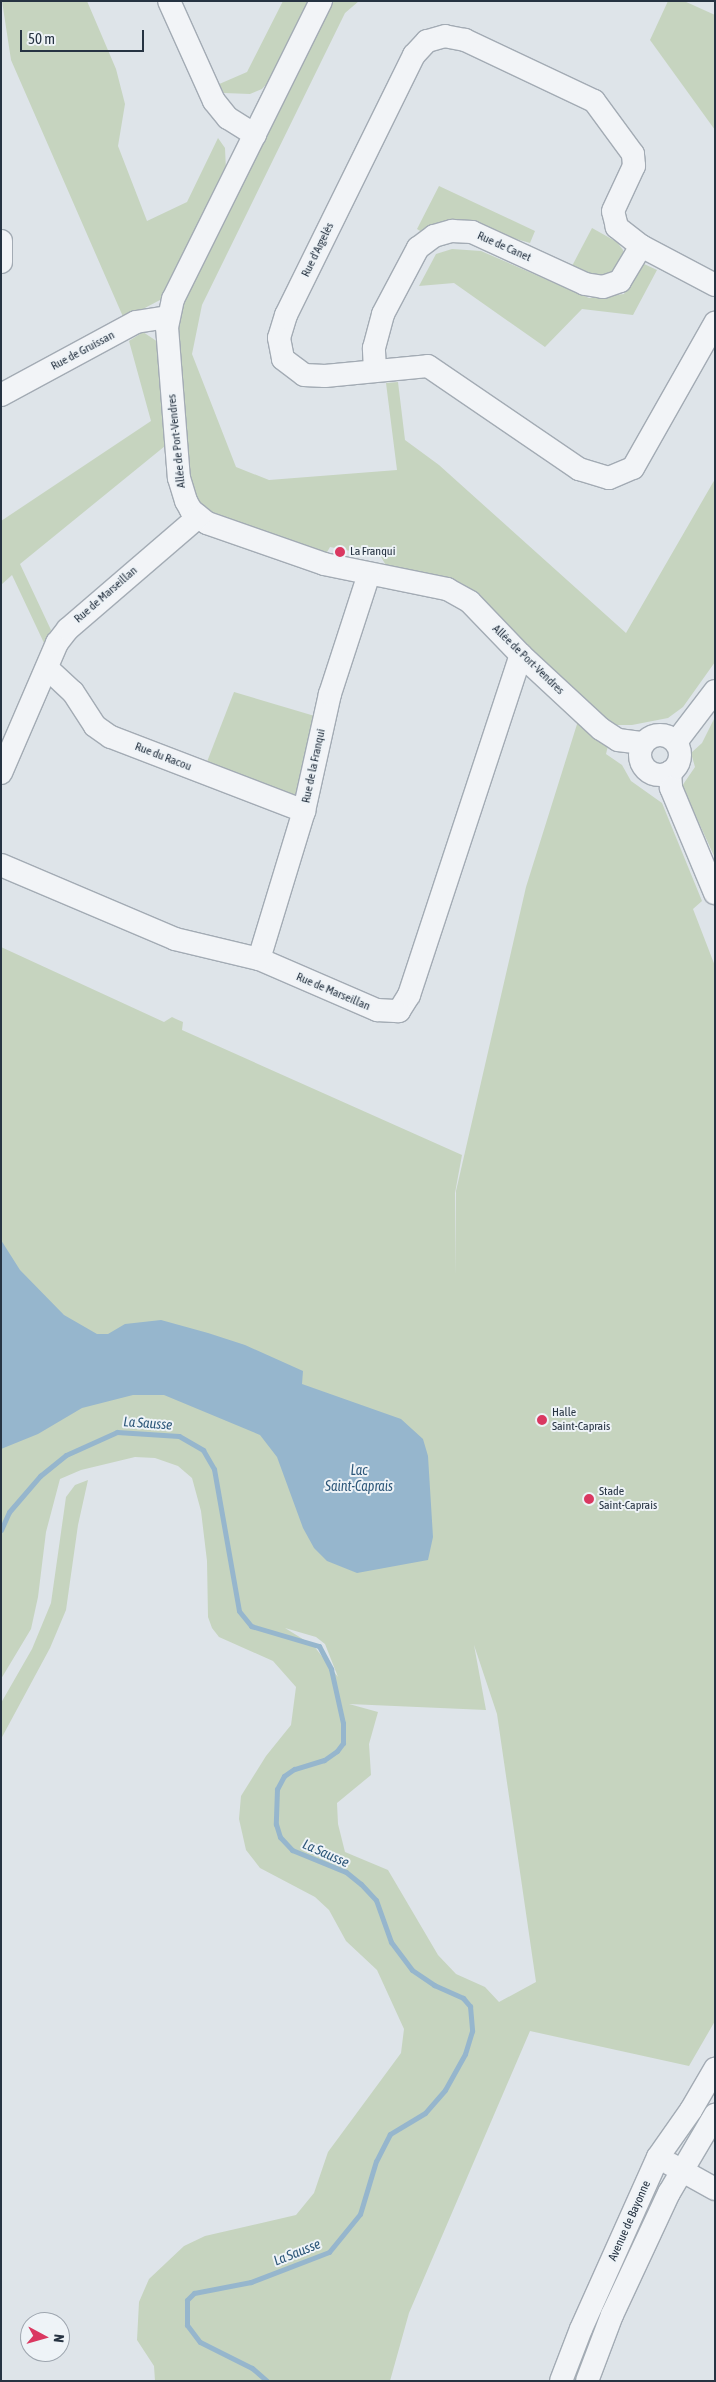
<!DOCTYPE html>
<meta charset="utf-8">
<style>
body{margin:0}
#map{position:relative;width:716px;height:2382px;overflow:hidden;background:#dee4e9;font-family:"Asap Condensed",sans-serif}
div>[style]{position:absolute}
.green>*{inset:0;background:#c6d4bf}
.water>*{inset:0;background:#96b6cd}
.stream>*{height:5px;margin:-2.5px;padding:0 2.5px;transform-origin:2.5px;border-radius:2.5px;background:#96b6cd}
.roads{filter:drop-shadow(1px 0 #a3abb4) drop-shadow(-1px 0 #a3abb4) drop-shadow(0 1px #a3abb4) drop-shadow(0 -1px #a3abb4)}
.minor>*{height:22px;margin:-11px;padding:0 11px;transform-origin:11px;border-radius:11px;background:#f2f4f7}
.minor>.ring{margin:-11px;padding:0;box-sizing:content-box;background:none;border:22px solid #f2f4f7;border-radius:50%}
.dots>*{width:14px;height:14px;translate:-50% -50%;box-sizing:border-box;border:2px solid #eef3f7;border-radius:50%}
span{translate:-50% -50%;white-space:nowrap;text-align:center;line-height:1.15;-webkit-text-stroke:4px #eef3f7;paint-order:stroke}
.street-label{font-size:12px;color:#263342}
.poi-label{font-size:12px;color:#263342}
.left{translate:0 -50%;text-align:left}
.water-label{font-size:14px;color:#2d5779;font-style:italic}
.frame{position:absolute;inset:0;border:2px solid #263342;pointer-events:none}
.north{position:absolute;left:20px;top:2312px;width:50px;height:50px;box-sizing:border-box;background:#eef3f7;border:1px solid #9ea6af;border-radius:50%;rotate:96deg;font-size:14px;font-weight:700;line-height:20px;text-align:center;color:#263342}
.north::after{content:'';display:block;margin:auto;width:18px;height:22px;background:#da3861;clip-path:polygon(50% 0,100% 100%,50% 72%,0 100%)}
.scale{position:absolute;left:20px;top:30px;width:124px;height:22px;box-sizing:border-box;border:2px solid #263342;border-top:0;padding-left:6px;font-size:15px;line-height:18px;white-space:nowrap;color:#263342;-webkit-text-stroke:4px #eef3f7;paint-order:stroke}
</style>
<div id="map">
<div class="green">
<div style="clip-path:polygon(2px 1px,87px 1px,116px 69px,125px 104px,118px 146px,147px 221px,187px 202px,218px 138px,225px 148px,226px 170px,160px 300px,124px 319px,11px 60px)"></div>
<div style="clip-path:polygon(283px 1px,310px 1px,271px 79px,262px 89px,250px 94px,224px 93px,217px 85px,247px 72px)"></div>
<div style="clip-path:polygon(332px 1px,359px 1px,345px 13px,202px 305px,192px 354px,236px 467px,269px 480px,397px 470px,386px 383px,398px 382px,405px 440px,439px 465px,626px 633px,715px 479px,715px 662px,683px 707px,668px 718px,632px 725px,617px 725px,607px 720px,463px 584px,387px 567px,381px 557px,330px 547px,326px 554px,216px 517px,196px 498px,188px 474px,178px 321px,180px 307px)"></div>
<div style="clip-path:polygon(668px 1px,684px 1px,715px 15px,715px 130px,650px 40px)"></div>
<div style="clip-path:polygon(439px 186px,535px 231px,530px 243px,485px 230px,425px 234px,417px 229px)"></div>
<div style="clip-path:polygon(592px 228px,617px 242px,623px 250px,624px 259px,604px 282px,572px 266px)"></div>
<div style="clip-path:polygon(452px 249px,481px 251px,589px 298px,624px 294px,642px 263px,657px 270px,633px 315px,582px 309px,545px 347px,454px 283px,419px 286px,436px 254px)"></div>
<div style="clip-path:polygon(143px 332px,158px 342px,165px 446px,20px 564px,51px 630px,44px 643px,12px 575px,1px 585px,1px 521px,151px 421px,129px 341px)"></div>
<div style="clip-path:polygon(234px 692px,318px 717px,299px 798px,205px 767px)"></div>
<div style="clip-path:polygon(715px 717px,715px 858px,682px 786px,695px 767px,691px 753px,702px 743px)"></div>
<div style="clip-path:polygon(evenodd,578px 721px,608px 746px,606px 754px,622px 765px,631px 781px,662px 803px,702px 901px,693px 909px,715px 966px,715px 2021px,689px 2066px,530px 2031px,409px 2313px,390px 2381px,155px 2381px,154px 2366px,137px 2340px,139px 2302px,149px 2279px,184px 2246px,205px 2236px,296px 2215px,314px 2193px,328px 2152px,401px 2053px,404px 2029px,377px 1970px,346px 1941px,329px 1910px,315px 1897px,260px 1868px,246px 1850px,239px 1819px,241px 1796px,266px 1756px,291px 1725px,296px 1687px,273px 1661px,219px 1637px,212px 1628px,208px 1617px,207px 1561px,201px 1511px,192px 1478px,178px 1466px,155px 1458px,135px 1457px,81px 1470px,60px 1479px,46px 1532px,38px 1597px,31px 1629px,1px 1679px,1px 947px,164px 1022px,172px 1017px,176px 1019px,183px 1022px,182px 1030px,462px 1155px,455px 1193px,455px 1276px,456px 1191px,526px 887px,578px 721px,285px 1628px,316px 1637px,325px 1644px,338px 1677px,314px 1646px,285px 1628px,578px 721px,474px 1645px,497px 1714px,536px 1982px,499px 2002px,485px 1987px,456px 1974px,438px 1955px,388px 1870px,345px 1852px,338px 1824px,337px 1803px,371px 1775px,369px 1744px,378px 1712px,349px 1704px,486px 1710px,474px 1645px)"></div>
<div style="clip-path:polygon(88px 1480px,78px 1525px,66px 1610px,50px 1648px,1px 1739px,1px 1703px,32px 1649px,51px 1603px,66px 1497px,75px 1485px)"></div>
</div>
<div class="water">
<div style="clip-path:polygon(1px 1240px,20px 1270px,64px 1315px,97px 1334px,108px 1334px,125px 1324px,161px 1320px,208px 1333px,245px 1345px,303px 1371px,302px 1384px,401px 1419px,423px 1439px,428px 1456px,433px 1537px,428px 1560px,357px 1573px,327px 1561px,314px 1548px,303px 1528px,277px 1457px,260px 1435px,164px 1395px,133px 1395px,82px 1408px,38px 1434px,1px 1449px)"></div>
</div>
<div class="stream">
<div style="left:1px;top:1530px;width:20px;rotate:-66deg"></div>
<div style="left:9px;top:1512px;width:48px;rotate:-49.3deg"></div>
<div style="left:40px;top:1476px;width:33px;rotate:-39deg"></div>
<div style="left:66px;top:1455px;width:56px;rotate:-24.3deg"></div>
<div style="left:117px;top:1432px;width:62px;rotate:3.7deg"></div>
<div style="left:179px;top:1436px;width:28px;rotate:30deg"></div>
<div style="left:203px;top:1450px;width:22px;rotate:60deg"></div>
<div style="left:214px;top:1469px;width:144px;rotate:80deg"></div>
<div style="left:239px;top:1611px;width:19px;rotate:51deg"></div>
<div style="left:251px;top:1626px;width:71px;rotate:16.4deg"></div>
<div style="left:319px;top:1646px;width:26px;rotate:62deg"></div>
<div style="left:331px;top:1669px;width:55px;rotate:77.5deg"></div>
<div style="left:343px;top:1723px;width:20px;rotate:90deg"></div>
<div style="left:343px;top:1743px;width:10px;rotate:127deg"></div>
<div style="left:337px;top:1751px;width:16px;rotate:145deg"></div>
<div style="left:324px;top:1760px;width:31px;rotate:163deg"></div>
<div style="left:294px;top:1769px;width:12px;rotate:145deg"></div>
<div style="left:284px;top:1776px;width:15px;rotate:118deg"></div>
<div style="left:277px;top:1789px;width:35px;rotate:92deg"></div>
<div style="left:276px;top:1824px;width:14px;rotate:73deg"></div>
<div style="left:280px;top:1837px;width:18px;rotate:47deg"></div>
<div style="left:292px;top:1850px;width:58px;rotate:22.2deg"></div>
<div style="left:346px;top:1872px;width:19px;rotate:39deg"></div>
<div style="left:361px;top:1884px;width:22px;rotate:47deg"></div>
<div style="left:376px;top:1900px;width:45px;rotate:70.3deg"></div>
<div style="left:391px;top:1942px;width:35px;rotate:53deg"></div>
<div style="left:412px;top:1970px;width:27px;rotate:34deg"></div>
<div style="left:434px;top:1985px;width:32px;rotate:24deg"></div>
<div style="left:463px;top:1998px;width:11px;rotate:49deg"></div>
<div style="left:470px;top:2006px;width:25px;rotate:85deg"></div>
<div style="left:472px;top:2031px;width:24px;rotate:107deg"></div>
<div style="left:465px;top:2054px;width:41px;rotate:119.1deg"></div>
<div style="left:445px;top:2090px;width:30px;rotate:131deg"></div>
<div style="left:425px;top:2113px;width:41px;rotate:149deg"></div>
<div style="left:390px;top:2134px;width:30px;rotate:117deg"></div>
<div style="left:376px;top:2161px;width:55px;rotate:106.8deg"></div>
<div style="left:360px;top:2214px;width:49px;rotate:129.2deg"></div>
<div style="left:329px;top:2252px;width:84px;rotate:159deg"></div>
<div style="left:251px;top:2282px;width:58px;rotate:169.1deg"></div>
<div style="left:194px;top:2293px;width:10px;rotate:135deg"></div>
<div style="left:187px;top:2300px;width:25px;rotate:90deg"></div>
<div style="left:187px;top:2325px;width:21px;rotate:53deg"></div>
<div style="left:200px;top:2342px;width:58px;rotate:26.6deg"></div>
<div style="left:252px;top:2368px;width:20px;rotate:41deg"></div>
</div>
<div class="roads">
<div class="minor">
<div style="left:169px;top:1px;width:110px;rotate:65.8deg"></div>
<div style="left:214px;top:101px;width:22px;rotate:51deg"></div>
<div style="left:228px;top:118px;width:32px;rotate:32deg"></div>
<div style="left:321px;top:1px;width:333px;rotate:116.4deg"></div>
<div style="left:173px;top:299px;width:29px;rotate:102deg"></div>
<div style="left:167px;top:327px;width:151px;rotate:85.5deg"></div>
<div style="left:179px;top:478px;width:24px;rotate:73deg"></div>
<div style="left:186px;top:501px;width:10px;rotate:61deg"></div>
<div style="left:191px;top:510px;width:21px;rotate:39deg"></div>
<div style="left:207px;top:523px;width:124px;rotate:19.3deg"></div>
<div style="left:324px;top:564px;width:126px;rotate:11.5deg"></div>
<div style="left:447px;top:589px;width:26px;rotate:29deg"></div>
<div style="left:470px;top:602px;width:74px;rotate:46.1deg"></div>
<div style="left:521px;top:655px;width:109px;rotate:42.8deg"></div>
<div style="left:601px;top:729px;width:20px;rotate:33deg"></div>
<div style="left:618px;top:740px;width:25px;rotate:7deg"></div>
<div style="left:1px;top:241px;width:21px;rotate:90deg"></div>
<div style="left:715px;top:285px;width:84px;rotate:-152.2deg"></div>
<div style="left:641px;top:246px;width:31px;rotate:-142deg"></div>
<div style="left:617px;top:227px;width:16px;rotate:-104deg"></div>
<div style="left:613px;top:211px;width:50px;rotate:-65deg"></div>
<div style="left:634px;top:166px;width:12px;rotate:-95deg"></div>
<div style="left:633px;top:154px;width:66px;rotate:-126.3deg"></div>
<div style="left:594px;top:101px;width:143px;rotate:-154.7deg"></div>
<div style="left:465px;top:40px;width:20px;rotate:-169deg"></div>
<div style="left:445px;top:36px;width:19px;rotate:164deg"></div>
<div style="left:427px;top:41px;width:19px;rotate:133deg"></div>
<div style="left:414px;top:55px;width:290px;rotate:116.2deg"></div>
<div style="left:286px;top:315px;width:24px;rotate:107deg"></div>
<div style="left:279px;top:338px;width:21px;rotate:79deg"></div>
<div style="left:283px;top:359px;width:26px;rotate:37deg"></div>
<div style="left:304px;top:375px;width:21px;rotate:3deg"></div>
<div style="left:325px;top:376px;width:103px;rotate:-5.5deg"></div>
<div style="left:428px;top:366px;width:183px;rotate:34.3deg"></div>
<div style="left:579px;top:469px;width:31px;rotate:17deg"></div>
<div style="left:609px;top:478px;width:26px;rotate:-23deg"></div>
<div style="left:633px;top:468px;width:167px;rotate:-60.5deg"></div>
<div style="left:375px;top:370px;width:22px;rotate:-93deg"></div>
<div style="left:374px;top:348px;width:35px;rotate:-75deg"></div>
<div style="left:383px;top:314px;width:75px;rotate:-62.1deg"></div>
<div style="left:418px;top:248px;width:20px;rotate:-37deg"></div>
<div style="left:434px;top:236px;width:19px;rotate:-16deg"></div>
<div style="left:452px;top:231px;width:20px;rotate:3deg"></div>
<div style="left:472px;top:232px;width:124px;rotate:24.7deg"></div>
<div style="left:585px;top:284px;width:18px;rotate:9deg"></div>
<div style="left:603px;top:287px;width:18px;rotate:-19deg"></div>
<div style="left:620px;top:281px;width:41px;rotate:-59deg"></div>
<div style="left:1px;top:395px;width:153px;rotate:-28.4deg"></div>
<div style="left:136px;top:322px;width:32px;rotate:-9deg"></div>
<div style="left:47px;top:668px;width:35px;rotate:43deg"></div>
<div style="left:73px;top:692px;width:40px;rotate:57.1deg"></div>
<div style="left:95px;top:726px;width:19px;rotate:35deg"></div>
<div style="left:111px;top:737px;width:207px;rotate:21deg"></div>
<div class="ring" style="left:640px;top:735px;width:18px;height:18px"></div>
<div style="left:676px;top:742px;width:64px;rotate:-52.6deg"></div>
<div style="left:670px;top:772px;width:16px;rotate:86deg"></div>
<div style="left:671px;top:788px;width:114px;rotate:67.3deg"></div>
<div style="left:1px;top:773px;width:142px;rotate:-66.7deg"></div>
<div style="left:57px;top:643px;width:18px;rotate:-52deg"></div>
<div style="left:68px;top:629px;width:172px;rotate:-40.7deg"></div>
<div style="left:1px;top:865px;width:189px;rotate:23deg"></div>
<div style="left:175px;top:939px;width:86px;rotate:13.4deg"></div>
<div style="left:259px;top:959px;width:129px;rotate:23.4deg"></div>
<div style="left:377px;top:1010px;width:22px;rotate:3deg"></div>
<div style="left:399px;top:1011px;width:19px;rotate:-58deg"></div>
<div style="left:409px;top:995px;width:358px;rotate:-71.8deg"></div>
<div style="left:259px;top:959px;width:155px;rotate:-73.1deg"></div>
<div style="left:304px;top:811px;width:120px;rotate:-77.5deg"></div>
<div style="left:330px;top:694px;width:126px;rotate:-72deg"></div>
<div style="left:670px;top:2164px;width:51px;rotate:29.1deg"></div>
<div style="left:561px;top:2381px;width:56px;rotate:-69deg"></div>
<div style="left:581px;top:2329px;width:188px;rotate:-65.9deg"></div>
<div style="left:658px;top:2157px;width:57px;rotate:-54.9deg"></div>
<div style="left:691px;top:2110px;width:48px;rotate:-59.7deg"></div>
<div style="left:587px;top:2381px;width:71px;rotate:-69.3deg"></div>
<div style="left:612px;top:2315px;width:135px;rotate:-65deg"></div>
<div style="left:669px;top:2193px;width:91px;rotate:-59.5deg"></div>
</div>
</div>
<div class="dots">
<div style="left:340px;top:552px;background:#da3861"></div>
<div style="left:542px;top:1420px;background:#da3861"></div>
<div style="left:589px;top:1499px;background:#da3861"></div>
</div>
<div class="street-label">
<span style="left:504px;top:247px;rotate:24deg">Rue de Canet</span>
<span style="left:318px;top:250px;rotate:-64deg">Rue d'Argelès</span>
<span style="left:83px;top:351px;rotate:-28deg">Rue de Gruissan</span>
<span style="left:177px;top:441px;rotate:-96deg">Allée de Port-Vendres</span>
<span style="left:106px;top:595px;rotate:-41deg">Rue de Marseillan</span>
<span style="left:528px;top:660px;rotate:44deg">Allée de Port-Vendres</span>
<span style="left:163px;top:757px;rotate:21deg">Rue du Racou</span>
<span style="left:314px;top:766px;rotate:-78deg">Rue de la Franqui</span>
<span style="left:333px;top:992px;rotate:23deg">Rue de Marseillan</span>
<span style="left:630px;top:2221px;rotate:-66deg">Avenue de Bayonne</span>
</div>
<div class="poi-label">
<span class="left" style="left:350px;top:552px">La Franqui</span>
<span class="left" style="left:552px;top:1420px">Halle<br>Saint-Caprais</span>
<span class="left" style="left:599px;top:1499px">Stade<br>Saint-Caprais</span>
</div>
<div class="water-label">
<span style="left:148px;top:1423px;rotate:4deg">La Sausse</span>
<span style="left:359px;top:1478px">Lac<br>Saint-Caprais</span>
<span style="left:326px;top:1853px;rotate:24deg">La Sausse</span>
<span style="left:297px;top:2252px;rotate:-22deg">La Sausse</span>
</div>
<div class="frame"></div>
<div class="north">N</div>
<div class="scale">50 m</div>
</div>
